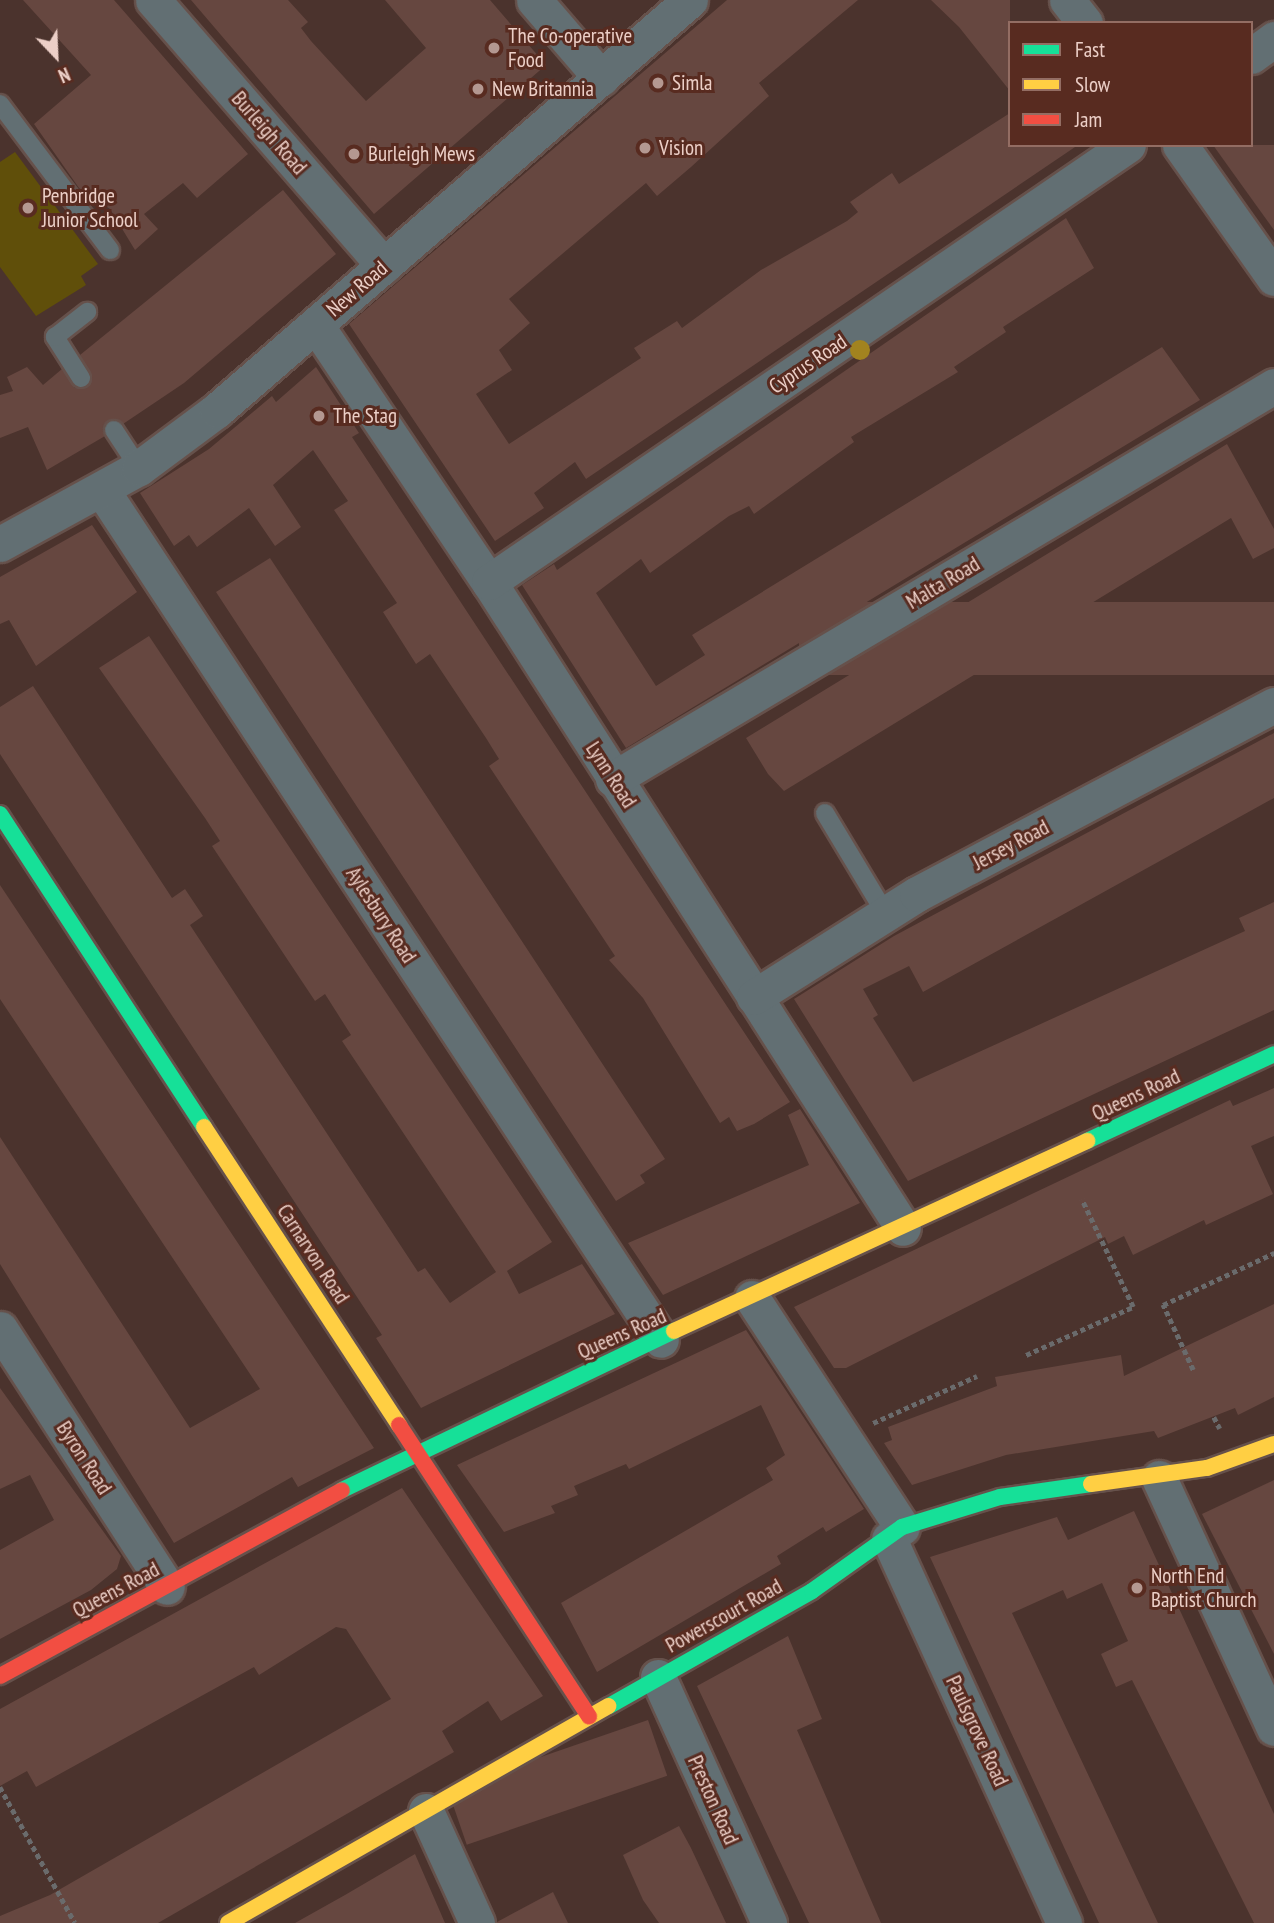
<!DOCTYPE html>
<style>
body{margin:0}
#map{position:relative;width:1274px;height:1923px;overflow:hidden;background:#4b332d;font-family:"PT Sans Narrow",sans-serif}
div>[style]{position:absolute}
.green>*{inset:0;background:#604f0a}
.building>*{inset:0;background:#664740;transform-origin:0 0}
.path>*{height:4.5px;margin-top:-2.25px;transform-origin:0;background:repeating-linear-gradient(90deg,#6a6b6c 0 5px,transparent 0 8.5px)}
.roads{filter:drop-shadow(2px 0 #66514b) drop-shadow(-2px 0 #66514b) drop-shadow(0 2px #66514b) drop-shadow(0 -2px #66514b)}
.lane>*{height:18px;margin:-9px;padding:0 9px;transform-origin:9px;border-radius:9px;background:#626f73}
.street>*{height:35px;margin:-17.5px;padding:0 17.5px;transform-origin:17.5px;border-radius:17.5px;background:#626f73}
.fast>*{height:16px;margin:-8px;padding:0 8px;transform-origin:8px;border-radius:8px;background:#16e098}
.slow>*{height:16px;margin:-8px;padding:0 8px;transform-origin:8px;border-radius:8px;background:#ffcf43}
.jam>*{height:16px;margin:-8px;padding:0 8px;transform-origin:8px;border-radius:8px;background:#f24e42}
.trees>*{width:20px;height:20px;margin:-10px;border-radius:50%;background:#a2831f}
.dots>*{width:19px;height:19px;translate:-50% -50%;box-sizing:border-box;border:4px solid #582b20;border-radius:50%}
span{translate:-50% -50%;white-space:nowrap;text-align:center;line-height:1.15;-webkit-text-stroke:6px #582b20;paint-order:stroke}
.poi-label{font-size:21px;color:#eccfc7}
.left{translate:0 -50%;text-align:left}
.street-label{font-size:21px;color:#eccfc7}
.legend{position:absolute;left:1008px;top:21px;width:245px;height:126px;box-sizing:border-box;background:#582b20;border:2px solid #936d63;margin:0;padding:9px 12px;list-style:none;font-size:21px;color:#eccfc7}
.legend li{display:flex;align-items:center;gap:14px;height:35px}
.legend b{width:35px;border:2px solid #936d63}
.north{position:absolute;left:21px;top:21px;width:70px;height:70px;-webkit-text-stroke:5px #582b20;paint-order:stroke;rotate:157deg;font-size:19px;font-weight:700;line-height:28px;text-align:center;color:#eccfc7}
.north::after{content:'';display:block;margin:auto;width:24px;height:32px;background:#eccfc7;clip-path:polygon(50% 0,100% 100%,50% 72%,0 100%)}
</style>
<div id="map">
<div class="green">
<div style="clip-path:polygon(15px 152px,98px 264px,81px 276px,86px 285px,36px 316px,0 267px,0 162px)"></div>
</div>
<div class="building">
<div style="clip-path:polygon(23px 0,114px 0,248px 154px,197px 198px,183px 183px,144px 214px,158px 229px,135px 250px,110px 209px,79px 188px,34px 124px,91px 75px)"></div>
<div style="clip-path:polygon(191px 0,288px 0,308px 22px,301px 28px,311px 41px,366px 101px,426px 48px,385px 0,490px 0,546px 65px,374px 214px)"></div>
<div style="clip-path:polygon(727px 0,858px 0,759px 83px,769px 96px,691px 167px,657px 196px,646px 183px,509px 299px,530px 323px,499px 350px,512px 370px,476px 394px,509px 444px,641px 358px,634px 348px,677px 321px,682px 328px,761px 270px,847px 221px,858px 212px,850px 202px,892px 173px,899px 184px,1010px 113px,1010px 145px,1078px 145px,586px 479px,575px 462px,534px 493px,544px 508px,495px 541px,349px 324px)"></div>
<div style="clip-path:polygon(931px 0,1010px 0,1010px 91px,959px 27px)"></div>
<div style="clip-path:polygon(1213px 145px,1274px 145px,1274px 230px,1233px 173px)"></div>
<div style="clip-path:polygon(283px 190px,336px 254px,184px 383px,123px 424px,108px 420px,105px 436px,47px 470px,28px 427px,0 438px,0 395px,13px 391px,7px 377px,27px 367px,43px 385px,62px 369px,75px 388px,88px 387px,92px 377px,80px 355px)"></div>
<div style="clip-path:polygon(1066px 218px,1094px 268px,1003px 327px,1006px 332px,954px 367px,958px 372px,851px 437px,854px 442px,754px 514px,749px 506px,729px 516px,650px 573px,641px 559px,596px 593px,656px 686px,705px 655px,692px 635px,1162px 347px,1200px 400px,626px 748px,522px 585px,554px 564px,557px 570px)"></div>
<div style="clip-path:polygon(316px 367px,359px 433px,352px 437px,790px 1102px,754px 1124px,737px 1131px,729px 1117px,720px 1123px,643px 998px,609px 960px,615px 956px,489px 766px,499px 759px,486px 738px,430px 654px,416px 664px,383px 612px,397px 603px,334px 510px,348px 501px,313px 450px,273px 485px,301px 527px,275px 546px,249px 508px,197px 547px,189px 535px,174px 546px,140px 493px,209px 449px,272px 396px,276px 402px)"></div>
<div style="clip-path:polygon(1227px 444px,1274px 529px,1274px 548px,1253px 559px,1231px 518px,784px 791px,768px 774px,746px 738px)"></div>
<div style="clip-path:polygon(92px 525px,137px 592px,36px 666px,9px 620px,0 624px,0 577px)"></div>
<div style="clip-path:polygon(270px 558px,665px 1159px,640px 1175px,645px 1183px,616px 1201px,216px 592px)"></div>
<div style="left:1274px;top:602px;width:73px;height:475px;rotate:90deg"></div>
<div style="clip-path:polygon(149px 636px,552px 1242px,507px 1271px,519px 1294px,582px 1264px,615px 1314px,421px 1408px,376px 1338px,382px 1335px,0 754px,0 707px,33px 686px,172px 898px,185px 889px,203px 916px,190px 925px,418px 1272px,425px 1268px,450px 1303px,496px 1272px,342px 1041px,351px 1035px,325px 994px,315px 1001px,212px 846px,220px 841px,205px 818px,99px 668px)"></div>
<div style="clip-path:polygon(1274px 733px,1274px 798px,923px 992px,909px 966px,863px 989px,878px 1015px,873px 1018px,913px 1082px,1245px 931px,1239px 918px,1274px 902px,1274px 1010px,908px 1181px,794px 999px,894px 936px)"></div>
<div style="clip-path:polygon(0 885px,374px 1448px,298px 1487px,292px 1477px,174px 1543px,0 1264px,0 1137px,190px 1428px,260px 1389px,0 999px)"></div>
<div style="clip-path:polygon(1274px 1088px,1274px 1136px,1251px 1146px,1273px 1194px,1206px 1225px,1204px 1220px,1133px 1255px,1124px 1236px,1108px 1244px,1105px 1237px,846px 1368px,834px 1368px,794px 1307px,1230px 1100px,1233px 1106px)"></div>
<div style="clip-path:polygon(800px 1109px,860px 1203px,663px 1295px,628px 1243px,809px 1165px,788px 1115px)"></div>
<div style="clip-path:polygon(1274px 1304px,1274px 1397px,1238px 1415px,1235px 1408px,1158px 1438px,1154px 1431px,1006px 1455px,912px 1485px,884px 1443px,892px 1440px,888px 1427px,997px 1386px,995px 1377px,1121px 1355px,1124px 1376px)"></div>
<div style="clip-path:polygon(746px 1330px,864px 1509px,826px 1532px,823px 1527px,777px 1556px,781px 1564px,597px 1672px,561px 1603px,773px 1480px,766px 1468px,785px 1455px,761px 1405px,629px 1469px,626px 1464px,574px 1486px,578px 1495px,551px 1506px,555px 1513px,504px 1532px,457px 1465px)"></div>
<div style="clip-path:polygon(0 1388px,121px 1556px,117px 1569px,91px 1590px,0 1639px,0 1550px,54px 1520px,30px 1475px,0 1489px)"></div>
<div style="clip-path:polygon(1274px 1480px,1274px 1654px,1202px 1514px)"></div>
<div style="clip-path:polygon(402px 1488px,543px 1696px,501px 1721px,488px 1701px,442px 1731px,454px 1752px,158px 1923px,0 1923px,0 1916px,50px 1895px,391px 1699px,346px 1629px,336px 1627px,259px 1675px,254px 1667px,36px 1787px,27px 1771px,0 1786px,0 1709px)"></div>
<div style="clip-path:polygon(1134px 1511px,1274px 1814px,1274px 1923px,1254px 1923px,1132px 1680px,1116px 1687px,1101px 1654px,1128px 1641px,1102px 1583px,1067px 1599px,1063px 1590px,1012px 1613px,1158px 1923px,1099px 1923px,930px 1557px,1057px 1517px,1068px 1540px)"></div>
<div style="clip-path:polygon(788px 1636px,822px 1719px,797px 1730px,881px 1923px,809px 1923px,697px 1686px)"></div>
<div style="left:648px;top:1720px;width:59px;height:212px;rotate:71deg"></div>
<div style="clip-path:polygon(679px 1826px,691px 1848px,726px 1923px,659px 1923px,643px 1900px,623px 1855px)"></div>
<div style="clip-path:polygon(415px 1854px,445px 1923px,295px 1923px,345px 1895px)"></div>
<div style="clip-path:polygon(553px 1892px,568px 1923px,497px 1923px,497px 1922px)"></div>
</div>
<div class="path">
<div style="left:1026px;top:1355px;width:117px;rotate:-24.2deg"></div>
<div style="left:1133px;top:1307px;width:119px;rotate:-115.5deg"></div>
<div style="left:1193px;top:1370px;width:72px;rotate:-114.8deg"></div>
<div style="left:1163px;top:1305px;width:123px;rotate:-25.1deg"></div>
<div style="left:1214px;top:1417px;width:13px;rotate:63deg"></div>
<div style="left:873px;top:1423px;width:114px;rotate:-24.3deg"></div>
<div style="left:0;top:1787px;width:155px;rotate:61.1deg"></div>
</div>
<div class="roads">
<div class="lane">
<div style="left:0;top:104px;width:183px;rotate:53deg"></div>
<div style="left:81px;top:378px;width:49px;rotate:-122.4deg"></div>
<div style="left:55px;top:337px;width:41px;rotate:-38deg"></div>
<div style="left:114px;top:430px;width:45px;rotate:56.7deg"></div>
<div style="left:825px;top:813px;width:117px;rotate:59deg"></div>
</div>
<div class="street">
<div style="left:153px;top:0;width:352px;rotate:49deg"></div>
<div style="left:534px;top:0;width:103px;rotate:49.3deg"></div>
<div style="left:1067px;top:0;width:29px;rotate:52deg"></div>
<div style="left:1251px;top:56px;width:29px;rotate:-36deg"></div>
<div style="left:1180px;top:145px;width:163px;rotate:54.7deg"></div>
<div style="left:316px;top:325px;width:310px;rotate:56.1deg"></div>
<div style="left:489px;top:582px;width:767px;rotate:57.35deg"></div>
<div style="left:102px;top:490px;width:1017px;rotate:56.67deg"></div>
<div style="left:0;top:544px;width:158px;rotate:-28.7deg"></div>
<div style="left:139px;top:468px;width:97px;rotate:-36.6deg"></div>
<div style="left:217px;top:410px;width:626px;rotate:-40.92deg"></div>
<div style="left:489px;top:582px;width:774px;rotate:-34.37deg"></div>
<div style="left:613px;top:779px;width:769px;rotate:-30.73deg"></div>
<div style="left:754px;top:997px;width:193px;rotate:-32.3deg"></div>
<div style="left:917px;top:894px;width:404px;rotate:-27.9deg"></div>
<div style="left:752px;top:1298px;width:274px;rotate:56.8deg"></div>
<div style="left:0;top:1329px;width:307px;rotate:57.1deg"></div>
<div style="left:1159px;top:1478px;width:275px;rotate:65.3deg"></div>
<div style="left:889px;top:1539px;width:422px;rotate:65.5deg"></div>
<div style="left:658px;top:1677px;width:270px;rotate:65.7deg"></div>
<div style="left:426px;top:1811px;width:123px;rotate:65.5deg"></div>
</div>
<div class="fast">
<div style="left:0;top:814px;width:374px;rotate:56.9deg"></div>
<div style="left:1087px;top:1141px;width:206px;rotate:-24.9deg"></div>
<div style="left:342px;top:1490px;width:368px;rotate:-25.6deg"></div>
<div style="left:609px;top:1706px;width:233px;rotate:-29.5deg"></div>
<div style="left:812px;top:1591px;width:110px;rotate:-35.4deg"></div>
<div style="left:902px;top:1527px;width:102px;rotate:-17deg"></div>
<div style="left:1000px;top:1497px;width:92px;rotate:-8.1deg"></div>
</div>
<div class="slow">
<div style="left:204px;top:1127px;width:356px;rotate:56.8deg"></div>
<div style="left:674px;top:1331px;width:455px;rotate:-24.7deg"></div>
<div style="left:1091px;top:1484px;width:117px;rotate:-7.9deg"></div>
<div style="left:1207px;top:1468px;width:71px;rotate:-19.7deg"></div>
<div style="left:228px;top:1923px;width:438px;rotate:-29.7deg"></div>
</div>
<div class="jam">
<div style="left:399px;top:1425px;width:348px;rotate:56.9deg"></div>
<div style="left:0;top:1676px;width:389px;rotate:-28.5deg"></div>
</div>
</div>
<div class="trees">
<div style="left:860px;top:350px"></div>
</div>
<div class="dots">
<div style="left:494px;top:48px;background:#b49891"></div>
<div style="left:658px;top:83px;background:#b49891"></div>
<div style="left:478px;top:89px;background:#b49891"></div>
<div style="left:645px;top:148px;background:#b49891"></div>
<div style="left:354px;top:154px;background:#b49891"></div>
<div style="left:28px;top:208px;background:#b49891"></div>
<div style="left:319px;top:416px;background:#b49891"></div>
<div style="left:1137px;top:1588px;background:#b49891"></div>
</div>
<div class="poi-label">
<span class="left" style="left:508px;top:48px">The Co-operative<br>Food</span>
<span class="left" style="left:672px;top:83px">Simla</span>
<span class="left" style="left:492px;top:89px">New Britannia</span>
<span class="left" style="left:659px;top:148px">Vision</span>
<span class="left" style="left:368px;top:154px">Burleigh Mews</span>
<span class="left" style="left:42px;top:208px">Penbridge<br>Junior School</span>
<span class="left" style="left:333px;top:416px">The Stag</span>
<span class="left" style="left:1151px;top:1588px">North End<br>Baptist Church</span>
</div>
<div class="street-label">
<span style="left:269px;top:133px;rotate:49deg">Burleigh Road</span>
<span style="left:357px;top:289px;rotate:-41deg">New Road</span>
<span style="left:808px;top:364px;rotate:-34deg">Cyprus Road</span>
<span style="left:943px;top:583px;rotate:-31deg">Malta Road</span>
<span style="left:611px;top:775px;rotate:57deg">Lynn Road</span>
<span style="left:1011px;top:845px;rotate:-28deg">Jersey Road</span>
<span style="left:381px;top:915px;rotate:57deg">Aylesbury Road</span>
<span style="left:1136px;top:1095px;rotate:-25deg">Queens Road</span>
<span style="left:313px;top:1254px;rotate:57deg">Carnarvon Road</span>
<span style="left:622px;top:1334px;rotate:-24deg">Queens Road</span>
<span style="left:84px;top:1458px;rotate:57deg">Byron Road</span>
<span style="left:116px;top:1590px;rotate:-28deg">Queens Road</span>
<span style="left:724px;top:1616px;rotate:-29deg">Powerscourt Road</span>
<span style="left:977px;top:1731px;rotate:65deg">Paulsgrove Road</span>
<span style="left:713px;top:1800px;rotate:66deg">Preston Road</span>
</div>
<ul class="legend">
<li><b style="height:9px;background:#16e098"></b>Fast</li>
<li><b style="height:9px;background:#ffcf43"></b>Slow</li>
<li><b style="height:9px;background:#f24e42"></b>Jam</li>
</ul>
<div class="north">N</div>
</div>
